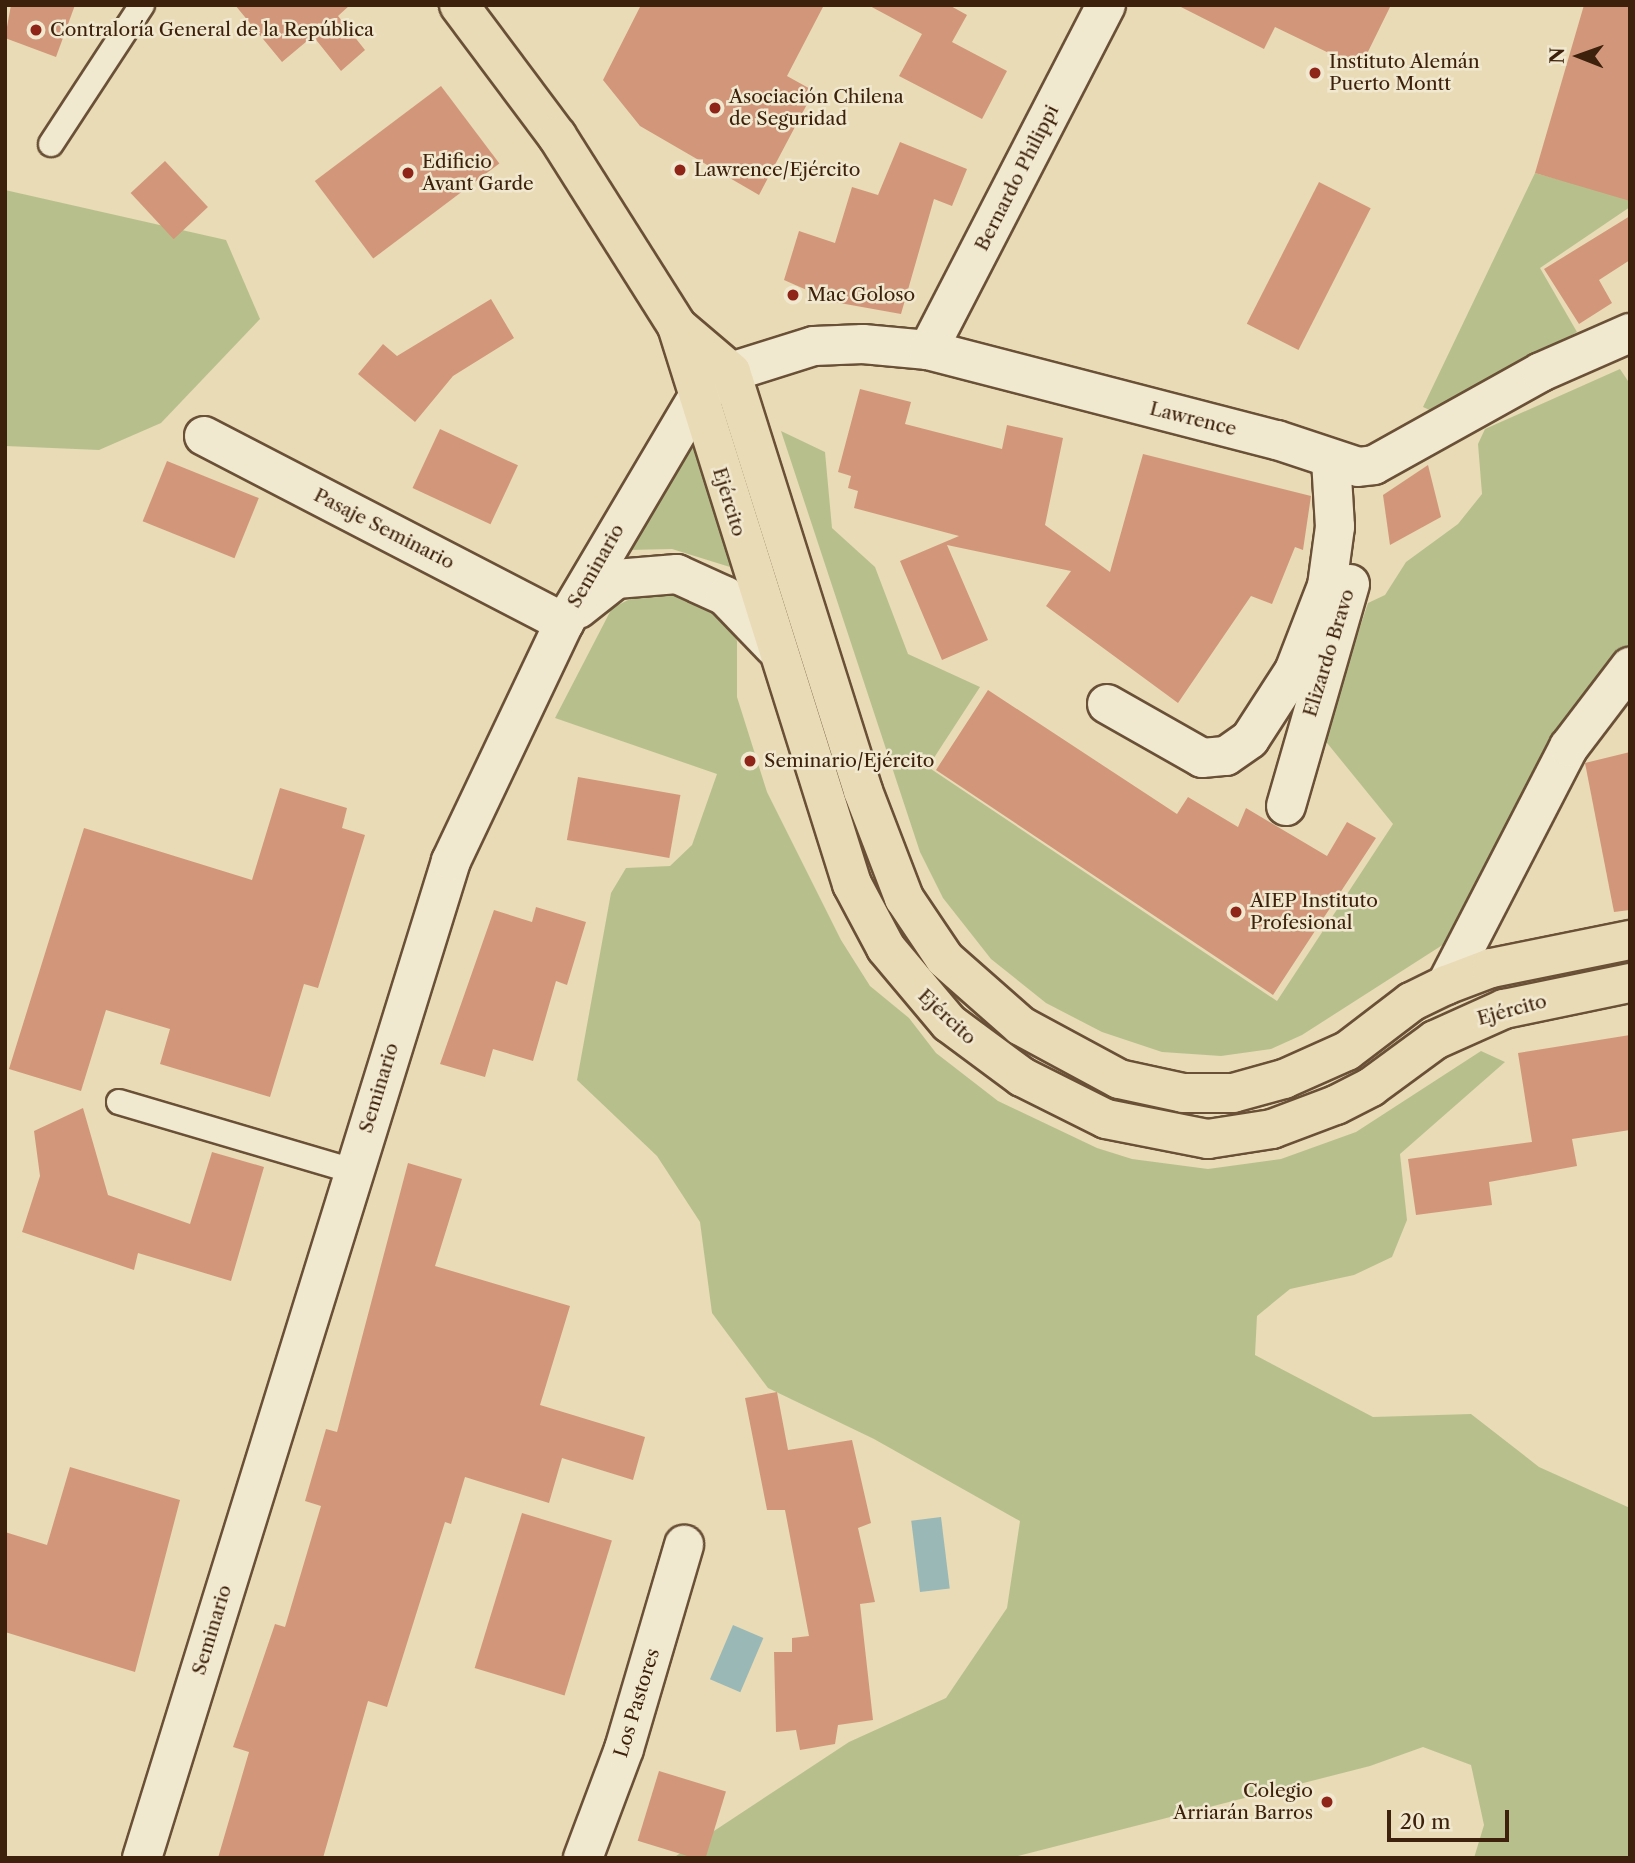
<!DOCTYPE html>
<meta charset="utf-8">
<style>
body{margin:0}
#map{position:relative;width:1635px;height:1863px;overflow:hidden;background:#e9dbb6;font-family:"Libre Caslon Text",serif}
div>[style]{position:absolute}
.green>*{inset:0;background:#b7c08d}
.water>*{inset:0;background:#9ab9b6;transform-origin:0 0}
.building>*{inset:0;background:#d2977a;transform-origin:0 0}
.roads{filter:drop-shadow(2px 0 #695036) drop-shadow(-2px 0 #695036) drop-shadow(0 2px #695036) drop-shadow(0 -2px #695036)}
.lane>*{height:24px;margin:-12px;padding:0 12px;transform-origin:12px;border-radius:12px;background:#f1e8d0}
.street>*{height:38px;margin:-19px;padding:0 19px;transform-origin:19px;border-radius:19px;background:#f1e8d0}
.secondary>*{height:38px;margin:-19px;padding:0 19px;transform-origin:19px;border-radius:19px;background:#f1e8d0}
.primary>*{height:38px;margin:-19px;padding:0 19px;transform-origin:19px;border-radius:19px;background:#e9dbb6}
.dots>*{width:19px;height:19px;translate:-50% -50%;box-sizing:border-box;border:4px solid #f1e8d0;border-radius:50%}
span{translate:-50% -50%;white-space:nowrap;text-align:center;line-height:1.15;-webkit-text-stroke:5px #f1e8d0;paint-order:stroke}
.poi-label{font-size:19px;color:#3e210c}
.left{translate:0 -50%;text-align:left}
.right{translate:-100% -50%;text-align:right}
.street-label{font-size:19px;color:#3e210c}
.frame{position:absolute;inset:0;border:7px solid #3e210c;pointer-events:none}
.north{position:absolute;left:1544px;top:21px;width:70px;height:70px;-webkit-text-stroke:5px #f1e8d0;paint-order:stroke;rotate:271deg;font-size:19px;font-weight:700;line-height:28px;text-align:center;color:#3e210c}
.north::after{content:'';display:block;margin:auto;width:24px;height:32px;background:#3e210c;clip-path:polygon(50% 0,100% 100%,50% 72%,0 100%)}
.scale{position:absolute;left:1387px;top:1810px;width:122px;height:32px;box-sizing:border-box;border:4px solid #3e210c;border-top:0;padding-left:9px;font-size:21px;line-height:24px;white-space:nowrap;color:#3e210c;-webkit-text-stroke:5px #f1e8d0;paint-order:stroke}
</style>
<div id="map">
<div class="green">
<div style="clip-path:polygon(1630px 169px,1630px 207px,1540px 268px,1577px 332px,1436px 413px,1423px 407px,1535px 173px,1575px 184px)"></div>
<div style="clip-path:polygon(5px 190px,226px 240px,260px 319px,161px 423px,99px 450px,5px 446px)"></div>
<div style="clip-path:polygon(1620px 369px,1630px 384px,1630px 663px,1455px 937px,1302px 1035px,1271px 1049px,1221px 1056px,1162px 1052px,1102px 1032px,1046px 1003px,991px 959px,943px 898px,920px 852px,781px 431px,825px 452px,832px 528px,875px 567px,908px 654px,980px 687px,928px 767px,1277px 1001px,1393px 824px,1323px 738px,1368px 603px,1385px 595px,1406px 562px,1458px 524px,1482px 494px,1478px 444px,1485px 429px)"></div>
<div style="clip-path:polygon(693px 440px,734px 566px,730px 567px,672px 549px,628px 550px)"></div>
<div style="clip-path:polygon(646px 591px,683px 595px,730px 624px,737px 641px,737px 697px,767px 792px,841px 940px,870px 986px,909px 1018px,936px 1053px,998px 1101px,1097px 1148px,1132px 1159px,1208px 1169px,1281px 1159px,1356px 1132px,1481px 1051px,1505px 1062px,1400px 1154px,1407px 1220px,1392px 1257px,1354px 1275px,1290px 1289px,1257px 1316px,1255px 1355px,1373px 1417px,1471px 1414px,1539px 1467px,1630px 1508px,1630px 1858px,1474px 1858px,1484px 1825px,1471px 1765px,1423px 1747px,1370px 1766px,1010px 1858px,673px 1858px,849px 1742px,946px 1698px,1007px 1608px,1020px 1521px,874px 1439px,768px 1388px,712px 1313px,700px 1222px,657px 1156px,577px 1080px,611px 893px,626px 868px,670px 866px,692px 845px,717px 774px,555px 718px,612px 608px)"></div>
</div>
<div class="water">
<div style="left:941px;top:1517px;width:72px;height:30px;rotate:83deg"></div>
<div style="left:733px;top:1625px;width:33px;height:59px;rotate:23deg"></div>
</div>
<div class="building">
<div style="clip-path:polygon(11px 5px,75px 5px,56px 57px,5px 38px)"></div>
<div style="clip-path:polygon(235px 5px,350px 5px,338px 16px,365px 50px,341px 71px,313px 36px,282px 62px)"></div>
<div style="clip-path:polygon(641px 5px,824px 5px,787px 76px,814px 91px,759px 195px,640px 126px,603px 80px)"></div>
<div style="clip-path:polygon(868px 5px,949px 5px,967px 15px,952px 42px,1007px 71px,982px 119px,899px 76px,922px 34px)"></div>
<div style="clip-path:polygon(1177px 5px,1391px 5px,1360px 68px,1275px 27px,1264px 49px)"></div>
<div style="clip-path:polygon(1584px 5px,1630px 5px,1630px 201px,1535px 173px)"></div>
<div style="left:441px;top:86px;width:97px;height:158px;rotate:53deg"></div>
<div style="clip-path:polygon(900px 142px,967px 169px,952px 206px,934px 199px,901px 314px,834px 302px,784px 280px,799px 231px,835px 243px,852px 187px,878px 195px)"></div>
<div style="left:165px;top:161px;width:63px;height:47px;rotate:47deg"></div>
<div style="left:1319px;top:182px;width:58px;height:159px;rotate:27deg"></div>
<div style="clip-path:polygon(1630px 216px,1630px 260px,1599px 280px,1612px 303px,1579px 324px,1544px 269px)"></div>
<div style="clip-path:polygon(491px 299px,514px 338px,453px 376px,415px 422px,358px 374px,383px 344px,397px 356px)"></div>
<div style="clip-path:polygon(860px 389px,911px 402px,905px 424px,1002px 449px,1007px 425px,1063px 438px,1045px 525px,1110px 572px,1143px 454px,1311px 496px,1303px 550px,1295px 547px,1272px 604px,1251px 596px,1178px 703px,1046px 606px,1071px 571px,947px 545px,988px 640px,942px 660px,900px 561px,959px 536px,854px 508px,858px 491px,848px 488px,851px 476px,838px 472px)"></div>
<div style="left:440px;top:429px;width:86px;height:65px;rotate:25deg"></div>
<div style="left:167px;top:461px;width:99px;height:65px;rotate:22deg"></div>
<div style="clip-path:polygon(1428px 465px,1441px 517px,1390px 545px,1383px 495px)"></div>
<div style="clip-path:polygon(988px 690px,1177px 814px,1188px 797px,1238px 827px,1246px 808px,1327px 856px,1347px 822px,1376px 838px,1273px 995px,936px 770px)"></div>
<div style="clip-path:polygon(1630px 752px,1630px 910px,1614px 912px,1585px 763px)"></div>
<div style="left:578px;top:777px;width:104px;height:64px;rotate:10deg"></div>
<div style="clip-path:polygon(280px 788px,347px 808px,342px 828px,365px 835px,318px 988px,304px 984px,270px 1097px,160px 1064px,170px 1029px,106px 1010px,81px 1091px,9px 1069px,84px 828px,252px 880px)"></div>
<div style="clip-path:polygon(536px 907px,586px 922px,567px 985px,556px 981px,533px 1061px,493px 1049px,485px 1077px,440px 1064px,494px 910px,532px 922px)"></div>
<div style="clip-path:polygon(1630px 1035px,1630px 1130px,1572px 1139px,1577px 1166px,1489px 1182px,1492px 1205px,1416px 1215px,1408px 1159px,1532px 1142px,1518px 1053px)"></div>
<div style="clip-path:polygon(83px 1108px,108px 1195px,190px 1224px,212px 1152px,264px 1167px,231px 1281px,138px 1253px,134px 1270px,22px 1232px,40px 1176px,34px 1131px)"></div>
<div style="clip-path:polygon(408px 1163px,462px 1179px,435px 1266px,570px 1306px,540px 1405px,645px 1437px,633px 1480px,562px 1458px,549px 1503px,465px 1477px,451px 1524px,445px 1522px,387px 1707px,368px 1701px,323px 1858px,218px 1858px,249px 1752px,233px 1747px,275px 1624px,285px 1627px,321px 1506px,305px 1501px,326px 1429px,337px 1432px)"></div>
<div style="clip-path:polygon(777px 1392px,788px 1450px,852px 1440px,871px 1523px,858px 1528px,875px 1602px,860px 1604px,873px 1720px,838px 1725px,835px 1744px,800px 1750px,796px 1730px,776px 1732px,774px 1652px,792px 1652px,792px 1638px,809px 1636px,785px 1510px,767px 1510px,745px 1398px)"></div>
<div style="clip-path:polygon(70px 1467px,180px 1500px,135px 1672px,5px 1632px,5px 1532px,47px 1545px)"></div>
<div style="left:522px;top:1513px;width:94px;height:162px;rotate:17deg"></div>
<div style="left:659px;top:1771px;width:70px;height:73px;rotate:17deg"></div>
</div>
<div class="roads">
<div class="lane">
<div style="left:51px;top:144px;width:166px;rotate:-56.8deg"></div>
<div style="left:119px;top:1102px;width:244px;rotate:16.4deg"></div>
</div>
<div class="street">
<div style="left:928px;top:350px;width:388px;rotate:-62.7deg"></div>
<div style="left:731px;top:372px;width:87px;rotate:-17.4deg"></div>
<div style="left:814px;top:346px;width:49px;rotate:-2.3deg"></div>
<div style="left:863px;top:344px;width:65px;rotate:5.3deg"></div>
<div style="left:928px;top:350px;width:360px;rotate:14.5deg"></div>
<div style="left:1277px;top:440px;width:85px;rotate:18.4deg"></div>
<div style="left:1358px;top:467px;width:16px;rotate:-7deg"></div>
<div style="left:1374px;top:465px;width:191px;rotate:-29.1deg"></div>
<div style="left:1541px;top:372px;width:97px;rotate:-23.7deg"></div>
<div style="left:204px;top:436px;width:406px;rotate:27.4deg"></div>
<div style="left:1107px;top:704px;width:109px;rotate:29.6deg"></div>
<div style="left:1202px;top:758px;width:24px;rotate:-5deg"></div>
<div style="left:1226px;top:756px;width:29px;rotate:-35deg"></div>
<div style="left:1250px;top:739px;width:81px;rotate:-57.1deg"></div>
<div style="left:1294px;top:671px;width:91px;rotate:-68.8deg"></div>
<div style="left:1327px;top:586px;width:60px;rotate:-82.3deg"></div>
<div style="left:1335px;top:527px;width:67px;rotate:-93.4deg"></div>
<div style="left:1286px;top:806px;width:231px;rotate:-73.9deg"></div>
<div style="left:1446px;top:985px;width:268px;rotate:-62.7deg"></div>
<div style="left:1569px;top:747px;width:101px;rotate:-52.7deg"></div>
<div style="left:583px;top:1858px;width:116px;rotate:-69.4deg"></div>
<div style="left:624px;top:1749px;width:213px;rotate:-73.6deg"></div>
</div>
<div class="secondary">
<div style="left:578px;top:609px;width:48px;rotate:-38.3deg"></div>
<div style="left:616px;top:579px;width:61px;rotate:-4.7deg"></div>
<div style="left:677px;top:574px;width:53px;rotate:24.6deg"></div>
<div style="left:725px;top:596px;width:71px;rotate:46.1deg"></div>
<div style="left:142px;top:1858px;width:1044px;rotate:-72.78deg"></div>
<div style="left:451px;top:861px;width:263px;rotate:-64.6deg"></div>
<div style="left:564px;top:623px;width:261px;rotate:-59.4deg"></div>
<div style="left:697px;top:398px;width:29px;rotate:-41deg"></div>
</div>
<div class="primary">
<div style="left:459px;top:5px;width:164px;rotate:53.2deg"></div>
<div style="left:557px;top:136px;width:225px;rotate:57.7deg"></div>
<div style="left:677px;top:326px;width:585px;rotate:72.59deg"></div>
<div style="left:852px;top:884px;width:72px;rotate:62deg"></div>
<div style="left:886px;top:948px;width:98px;rotate:50deg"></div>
<div style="left:949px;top:1023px;width:91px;rotate:36.5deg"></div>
<div style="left:1022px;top:1077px;width:94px;rotate:26.6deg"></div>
<div style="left:1106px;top:1119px;width:104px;rotate:11.1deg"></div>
<div style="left:1208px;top:1139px;width:65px;rotate:-8.9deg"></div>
<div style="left:1272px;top:1129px;width:68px;rotate:-20.6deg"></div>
<div style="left:1336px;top:1105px;width:39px;rotate:-27deg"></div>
<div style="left:1371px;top:1087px;width:79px;rotate:-36.3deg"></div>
<div style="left:1435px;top:1040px;width:76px;rotate:-24.2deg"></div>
<div style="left:1504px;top:1009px;width:129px;rotate:-11.7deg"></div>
<div style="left:677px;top:326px;width:71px;rotate:40.4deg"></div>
<div style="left:731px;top:372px;width:439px;rotate:72.5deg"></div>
<div style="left:863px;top:791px;width:115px;rotate:69deg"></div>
<div style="left:904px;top:898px;width:73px;rotate:56.1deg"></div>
<div style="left:945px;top:959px;width:101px;rotate:41.4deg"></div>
<div style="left:1021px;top:1026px;width:111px;rotate:28.4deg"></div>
<div style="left:1119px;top:1079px;width:66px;rotate:12.3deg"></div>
<div style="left:1183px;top:1093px;width:50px"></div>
<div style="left:1233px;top:1093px;width:53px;rotate:-15.4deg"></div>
<div style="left:1284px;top:1079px;width:69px;rotate:-24deg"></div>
<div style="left:1347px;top:1051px;width:81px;rotate:-37.4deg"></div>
<div style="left:1411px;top:1002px;width:39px;rotate:-26deg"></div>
<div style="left:1446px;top:985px;width:48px;rotate:-20.7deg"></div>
<div style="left:1491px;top:968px;width:142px;rotate:-11.4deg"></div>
</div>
</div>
<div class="dots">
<div style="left:36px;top:30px;background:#8f2418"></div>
<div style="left:1315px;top:73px;background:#8f2418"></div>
<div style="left:715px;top:108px;background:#8f2418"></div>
<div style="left:680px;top:170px;background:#8f2418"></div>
<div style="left:408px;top:173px;background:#8f2418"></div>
<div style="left:793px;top:295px;background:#8f2418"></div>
<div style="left:750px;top:761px;background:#8f2418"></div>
<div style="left:1236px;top:912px;background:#8f2418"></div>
<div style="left:1327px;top:1802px;background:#8f2418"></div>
</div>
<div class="poi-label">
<span class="left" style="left:50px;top:30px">Contraloría General de la República</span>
<span class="left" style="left:1329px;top:73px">Instituto Alemán<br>Puerto Montt</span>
<span class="left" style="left:729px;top:108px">Asociación Chilena<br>de Seguridad</span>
<span class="left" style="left:422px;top:173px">Edificio<br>Avant Garde</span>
<span class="left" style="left:694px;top:170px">Lawrence/Ejército</span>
<span class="left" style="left:807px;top:295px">Mac Goloso</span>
<span class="left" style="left:764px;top:761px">Seminario/Ejército</span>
<span class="left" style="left:1250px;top:912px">AIEP Instituto<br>Profesional</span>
<span class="right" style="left:1313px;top:1802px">Colegio<br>Arriarán Barros</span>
</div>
<div class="street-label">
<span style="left:1017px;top:178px;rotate:-63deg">Bernardo Philippi</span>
<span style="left:1193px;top:419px;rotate:14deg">Lawrence</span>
<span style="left:729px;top:502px;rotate:73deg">Ejército</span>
<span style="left:384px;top:529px;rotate:27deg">Pasaje Seminario</span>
<span style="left:596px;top:566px;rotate:-60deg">Seminario</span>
<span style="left:1329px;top:653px;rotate:-73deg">Elizardo Bravo</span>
<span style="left:1512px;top:1010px;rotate:-15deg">Ejército</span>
<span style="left:947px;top:1017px;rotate:43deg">Ejército</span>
<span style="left:379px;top:1088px;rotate:-73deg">Seminario</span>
<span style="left:212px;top:1630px;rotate:-73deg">Seminario</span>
<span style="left:637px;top:1703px;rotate:-73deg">Los Pastores</span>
</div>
<div class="frame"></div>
<div class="north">N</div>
<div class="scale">20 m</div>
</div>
